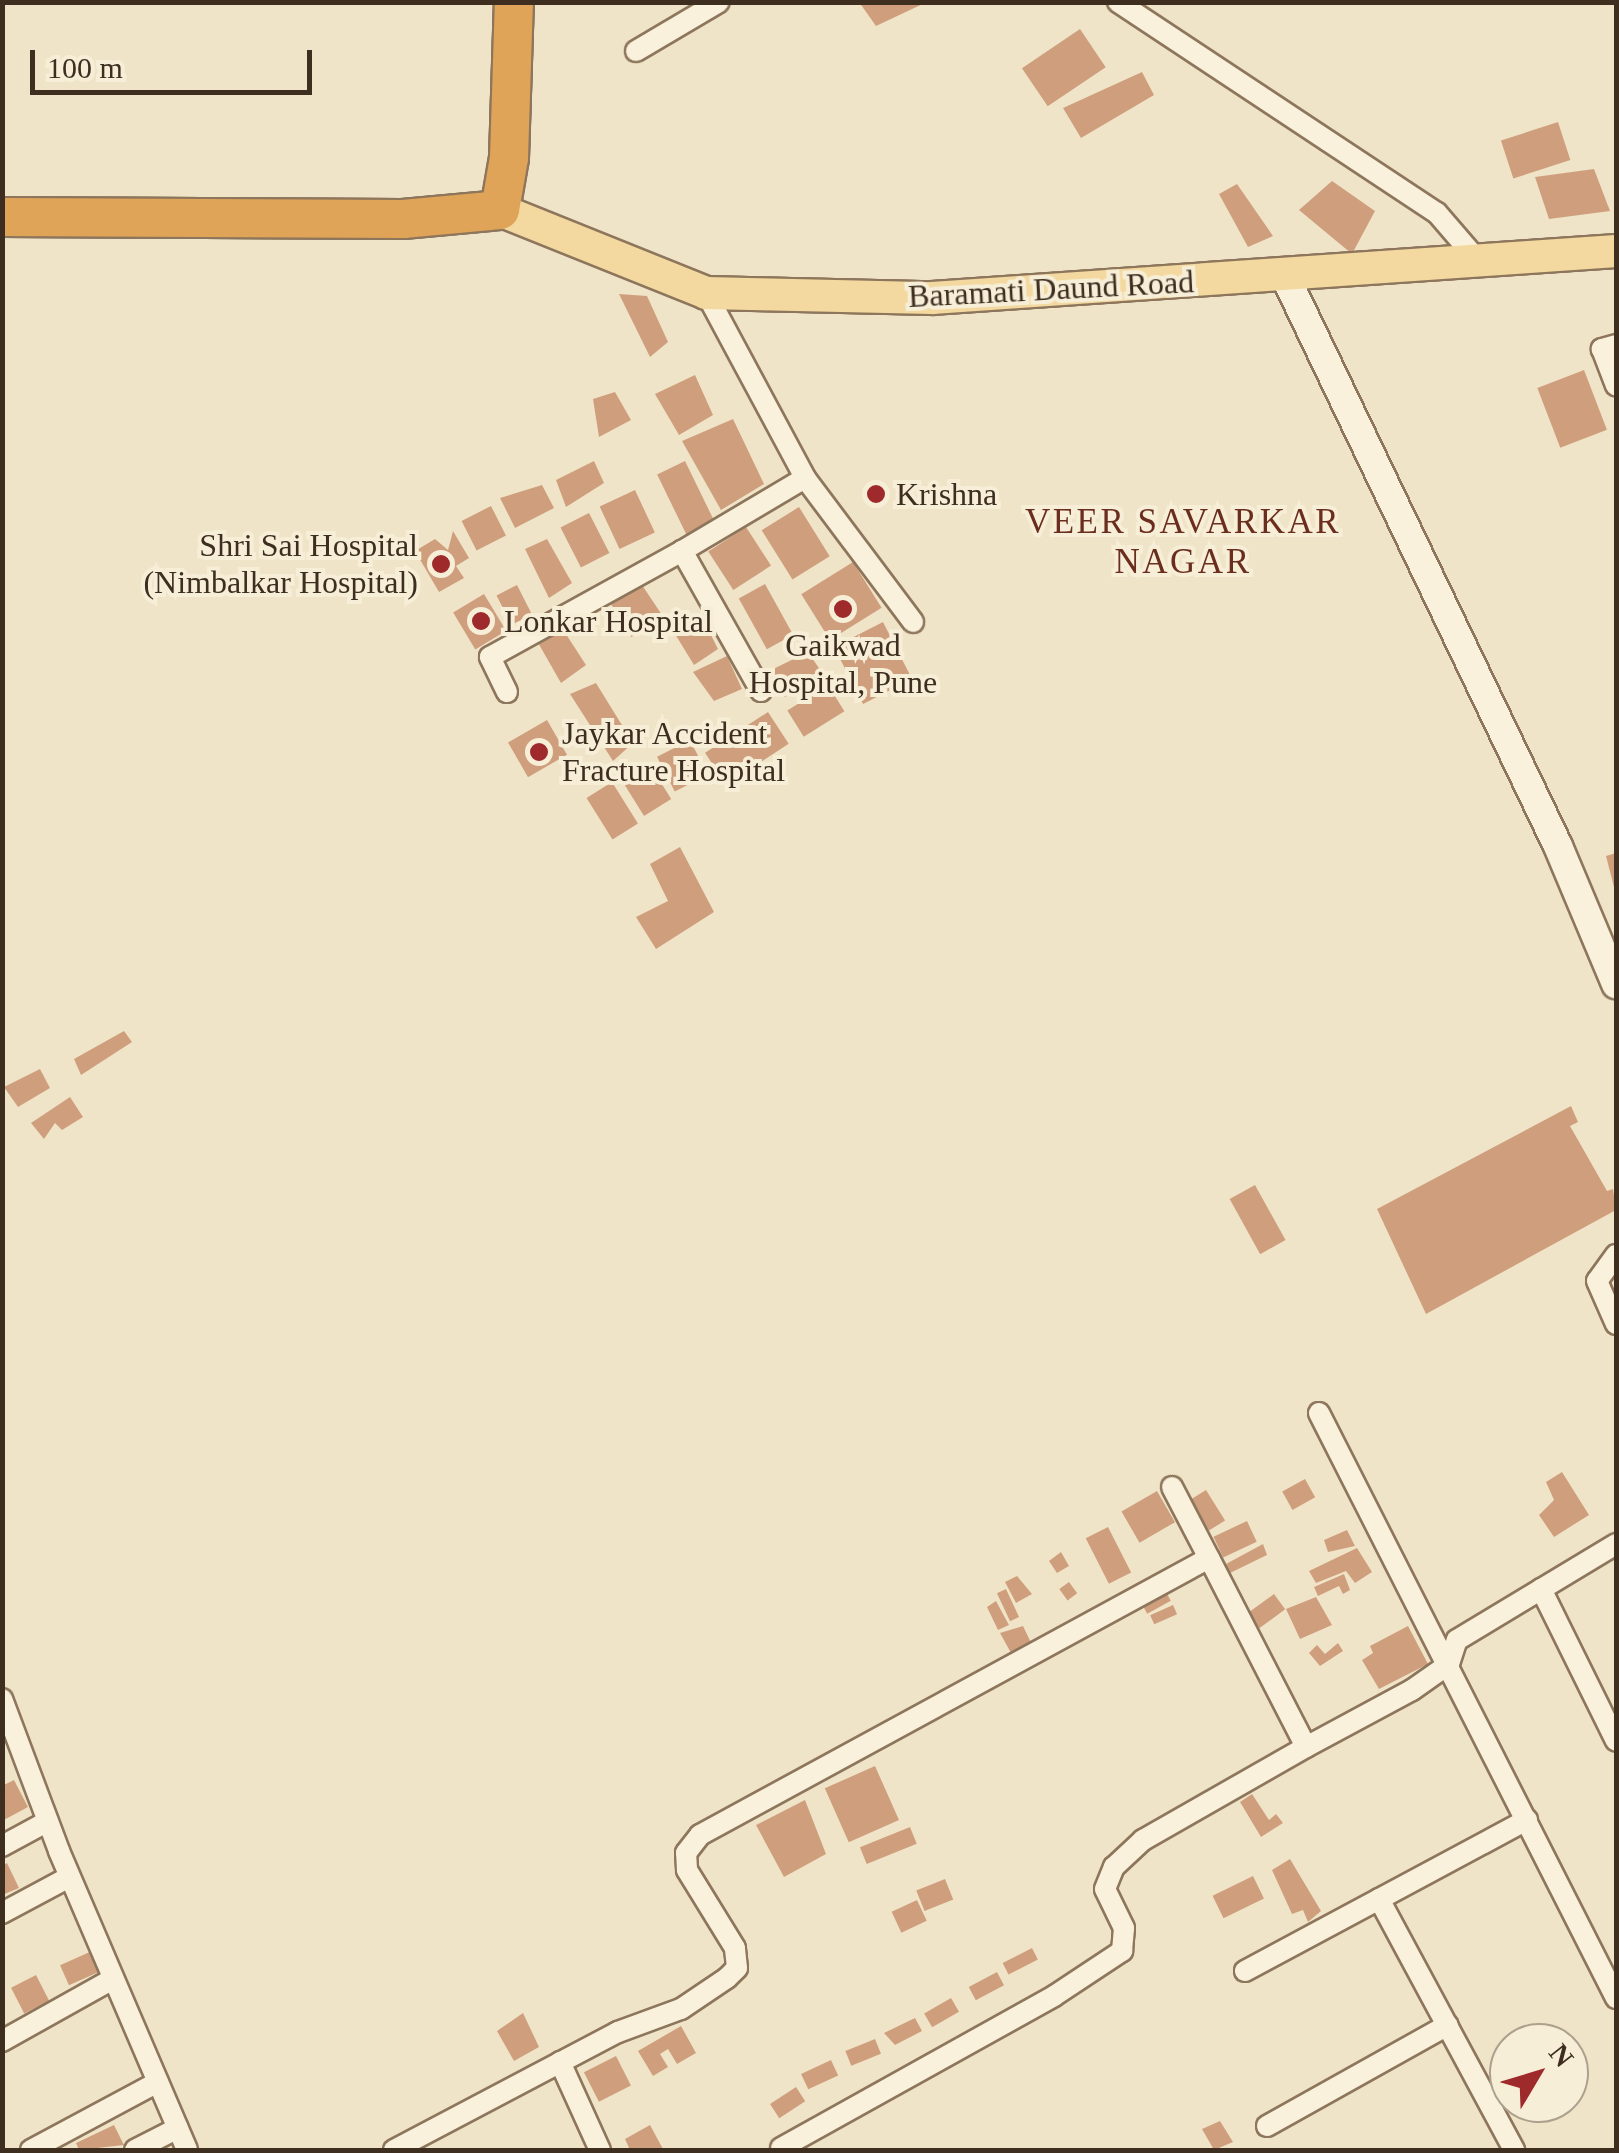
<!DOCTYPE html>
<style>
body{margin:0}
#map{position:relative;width:1619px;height:2153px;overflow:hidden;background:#f0e4c8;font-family:Georgia,serif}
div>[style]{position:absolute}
.building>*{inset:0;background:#cf9f7d;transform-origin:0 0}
.roads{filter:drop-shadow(2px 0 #8d765c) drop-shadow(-2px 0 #8d765c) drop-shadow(0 2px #8d765c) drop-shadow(0 -2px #8d765c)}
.street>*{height:20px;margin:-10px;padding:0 10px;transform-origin:10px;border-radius:10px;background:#faf1dc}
.secondary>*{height:28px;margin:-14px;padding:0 14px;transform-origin:14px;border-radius:14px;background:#faf1dc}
.primary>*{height:32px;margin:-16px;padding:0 16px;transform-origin:16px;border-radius:16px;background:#f3d9a0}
.highway>*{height:38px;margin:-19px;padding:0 19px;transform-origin:19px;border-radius:19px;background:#e0a458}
.dots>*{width:28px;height:28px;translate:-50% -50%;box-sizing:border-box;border:5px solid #f7eed8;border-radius:50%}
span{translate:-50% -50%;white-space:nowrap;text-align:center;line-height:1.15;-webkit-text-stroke:8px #f7eed8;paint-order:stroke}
.street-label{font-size:32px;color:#3d2e20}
.poi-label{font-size:32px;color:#3d2e20}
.left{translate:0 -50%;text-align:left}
.right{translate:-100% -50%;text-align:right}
.neighbourhood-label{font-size:35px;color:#6b2e1e;letter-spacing:2.5px}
.frame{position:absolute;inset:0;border:5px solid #3d2e20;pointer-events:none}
.north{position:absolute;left:1489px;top:2023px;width:100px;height:100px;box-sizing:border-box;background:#f7eed8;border:2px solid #ada18e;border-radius:50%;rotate:52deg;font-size:28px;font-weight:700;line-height:40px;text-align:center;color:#3d2e20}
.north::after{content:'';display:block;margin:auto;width:35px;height:45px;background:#9e2a2b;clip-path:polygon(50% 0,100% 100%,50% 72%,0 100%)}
.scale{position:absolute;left:30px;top:50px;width:282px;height:45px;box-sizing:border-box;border:5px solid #3d2e20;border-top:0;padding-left:12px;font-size:30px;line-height:35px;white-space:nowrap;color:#3d2e20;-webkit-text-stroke:8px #f7eed8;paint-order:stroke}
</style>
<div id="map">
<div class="building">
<div style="clip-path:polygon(859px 2px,927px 2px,876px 26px)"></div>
<div style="left:1080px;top:29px;width:46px;height:70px;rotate:56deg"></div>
<div style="clip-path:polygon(1142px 72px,1154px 95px,1081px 138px,1063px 108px)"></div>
<div style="left:1558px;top:122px;width:40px;height:60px;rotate:72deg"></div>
<div style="clip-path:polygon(1594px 169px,1610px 211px,1549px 219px,1535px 177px)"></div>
<div style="clip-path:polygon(1332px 181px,1375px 211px,1352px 254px,1299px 210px)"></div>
<div style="clip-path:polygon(1237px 184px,1273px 236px,1248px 247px,1219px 194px)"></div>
<div style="clip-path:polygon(619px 294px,647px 296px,668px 342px,650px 357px)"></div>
<div style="left:1584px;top:370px;width:64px;height:50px;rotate:69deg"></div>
<div style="clip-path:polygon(695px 375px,713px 415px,679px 435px,655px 394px)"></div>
<div style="clip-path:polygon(615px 392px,631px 420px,599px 437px,593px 399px)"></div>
<div style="clip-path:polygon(733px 419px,764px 484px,721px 510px,682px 441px)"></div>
<div style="clip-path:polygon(594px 461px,604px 483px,566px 507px,556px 480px)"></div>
<div style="left:685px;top:461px;width:67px;height:31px;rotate:64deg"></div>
<div style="clip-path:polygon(542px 485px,554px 508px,515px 528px,500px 498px)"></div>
<div style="left:635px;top:490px;width:47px;height:39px;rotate:65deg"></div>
<div style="left:491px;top:506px;width:33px;height:33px;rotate:63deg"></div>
<div style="left:799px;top:507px;width:58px;height:44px;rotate:58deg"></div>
<div style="left:589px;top:513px;width:45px;height:32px;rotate:63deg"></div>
<div style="left:746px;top:527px;width:46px;height:45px;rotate:57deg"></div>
<div style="clip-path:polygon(453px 531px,469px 558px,456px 566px,464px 578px,439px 592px,415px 551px,435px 539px,448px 550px)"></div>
<div style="clip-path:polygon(547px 539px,572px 583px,549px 598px,525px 549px)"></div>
<div style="left:853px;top:562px;width:54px;height:61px;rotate:58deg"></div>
<div style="left:765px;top:584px;width:58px;height:30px;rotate:61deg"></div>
<div style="left:517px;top:585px;width:33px;height:23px;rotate:63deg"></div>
<div style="clip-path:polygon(642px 585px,666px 621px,631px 637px,611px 604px)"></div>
<div style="left:484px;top:594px;width:43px;height:36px;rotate:59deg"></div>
<div style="clip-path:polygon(704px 621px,718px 649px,694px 665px,675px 634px)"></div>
<div style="left:883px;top:622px;width:64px;height:55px;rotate:63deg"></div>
<div style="clip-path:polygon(562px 628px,586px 665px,561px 683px,537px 641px)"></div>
<div style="clip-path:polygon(808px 652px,823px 674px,785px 697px,767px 672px)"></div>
<div style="clip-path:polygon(727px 656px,742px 689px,714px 701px,693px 672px)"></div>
<div style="clip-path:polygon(596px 683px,633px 743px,613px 761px,570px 694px)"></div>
<div style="left:828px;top:685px;width:31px;height:48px;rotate:58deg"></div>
<div style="left:768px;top:712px;width:38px;height:75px;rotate:57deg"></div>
<div style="left:547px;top:720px;width:40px;height:45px;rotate:60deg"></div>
<div style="left:690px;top:740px;width:39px;height:37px;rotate:63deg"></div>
<div style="left:650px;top:765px;width:40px;height:32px;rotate:58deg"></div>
<div style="left:612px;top:782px;width:49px;height:30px;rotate:58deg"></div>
<div style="clip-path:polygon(680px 847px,714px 912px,656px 949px,636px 917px,668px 901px,650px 864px)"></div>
<div style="clip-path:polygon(1616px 853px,1616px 890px,1615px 891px,1606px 856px)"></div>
<div style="clip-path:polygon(124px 1031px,132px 1042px,81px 1075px,74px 1059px)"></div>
<div style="clip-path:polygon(40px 1069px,50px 1088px,18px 1107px,4px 1087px)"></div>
<div style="clip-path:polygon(70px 1097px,83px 1117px,62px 1130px,55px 1123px,44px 1139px,31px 1123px)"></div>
<div style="clip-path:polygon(1571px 1106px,1578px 1122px,1570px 1126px,1607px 1191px,1613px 1189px,1616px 1210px,1426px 1314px,1377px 1209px)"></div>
<div style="left:1255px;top:1185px;width:63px;height:29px;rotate:61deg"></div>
<div style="clip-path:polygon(1562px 1472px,1589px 1515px,1554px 1537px,1539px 1515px,1554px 1500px,1546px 1482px)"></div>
<div style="left:1305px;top:1479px;width:21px;height:26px;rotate:61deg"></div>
<div style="left:1206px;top:1490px;width:36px;height:19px;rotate:58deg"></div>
<div style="left:1157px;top:1491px;width:36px;height:41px;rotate:60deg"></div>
<div style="left:1247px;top:1521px;width:23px;height:37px;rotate:65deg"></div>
<div style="left:1108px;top:1527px;width:51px;height:25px;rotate:63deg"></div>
<div style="clip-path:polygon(1347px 1530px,1355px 1546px,1328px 1552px,1324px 1540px)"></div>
<div style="clip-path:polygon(1263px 1544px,1267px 1555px,1230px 1573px,1226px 1564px)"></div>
<div style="clip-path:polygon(1357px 1548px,1372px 1572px,1355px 1583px,1346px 1571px,1316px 1583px,1309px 1571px)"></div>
<div style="clip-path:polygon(1061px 1552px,1069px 1566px,1057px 1573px,1049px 1561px)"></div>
<div style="clip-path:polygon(1344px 1574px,1350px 1590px,1343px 1594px,1339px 1586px,1318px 1596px,1314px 1587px)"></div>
<div style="clip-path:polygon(1017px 1576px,1032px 1594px,1016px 1603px,1005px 1582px)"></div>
<div style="left:1069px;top:1582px;width:14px;height:12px;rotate:54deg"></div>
<div style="left:1006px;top:1589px;width:31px;height:10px;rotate:65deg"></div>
<div style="left:1166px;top:1592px;width:10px;height:27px;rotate:61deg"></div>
<div style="left:1274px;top:1594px;width:19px;height:32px;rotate:54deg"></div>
<div style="clip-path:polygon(1316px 1597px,1332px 1625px,1300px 1639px,1286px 1609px)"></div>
<div style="clip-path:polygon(996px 1601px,1009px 1625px,998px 1630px,987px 1607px)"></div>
<div style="left:1173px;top:1605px;width:10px;height:25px;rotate:66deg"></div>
<div style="clip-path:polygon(1023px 1626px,1035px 1651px,1016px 1662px,1000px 1633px)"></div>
<div style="clip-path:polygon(1408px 1626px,1428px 1664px,1379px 1689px,1362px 1660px,1373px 1653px,1370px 1646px)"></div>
<div style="clip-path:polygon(1338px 1643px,1343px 1651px,1320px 1666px,1309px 1653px,1317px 1645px,1325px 1654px)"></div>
<div style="left:875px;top:1766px;width:59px;height:55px;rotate:66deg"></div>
<div style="clip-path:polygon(14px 1780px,28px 1807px,2px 1821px,2px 1786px)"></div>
<div style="clip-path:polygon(1252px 1794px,1269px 1820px,1276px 1814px,1283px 1823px,1261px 1837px,1240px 1802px)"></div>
<div style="clip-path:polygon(805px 1800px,826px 1854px,784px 1877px,756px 1825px)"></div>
<div style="left:910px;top:1827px;width:18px;height:54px;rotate:68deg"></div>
<div style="clip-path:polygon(1290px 1859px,1321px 1911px,1308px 1922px,1303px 1910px,1292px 1914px,1272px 1870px)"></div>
<div style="clip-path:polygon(7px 1863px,19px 1888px,2px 1895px,2px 1866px)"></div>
<div style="left:1253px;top:1876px;width:25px;height:45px;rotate:64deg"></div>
<div style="left:945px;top:1879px;width:22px;height:31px;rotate:68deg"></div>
<div style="left:917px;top:1900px;width:23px;height:28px;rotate:65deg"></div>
<div style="left:1032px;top:1948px;width:13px;height:33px;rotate:63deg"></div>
<div style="left:92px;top:1951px;width:22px;height:35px;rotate:66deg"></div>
<div style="left:997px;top:1972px;width:15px;height:32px;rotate:62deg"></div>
<div style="left:36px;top:1975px;width:29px;height:28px;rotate:63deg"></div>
<div style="left:951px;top:1998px;width:16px;height:31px;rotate:60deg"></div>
<div style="clip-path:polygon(523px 2013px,539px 2047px,514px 2061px,497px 2031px)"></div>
<div style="clip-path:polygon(915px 2018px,922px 2031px,895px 2045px,884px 2033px)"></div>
<div style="clip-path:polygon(681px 2026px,696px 2053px,677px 2064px,668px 2049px,660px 2054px,668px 2067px,653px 2076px,638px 2051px)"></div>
<div style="left:875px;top:2039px;width:16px;height:32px;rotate:68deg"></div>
<div style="left:616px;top:2056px;width:33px;height:36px;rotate:63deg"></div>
<div style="left:831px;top:2060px;width:17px;height:33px;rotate:65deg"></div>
<div style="left:796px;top:2087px;width:17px;height:31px;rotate:57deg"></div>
<div style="clip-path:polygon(1220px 2121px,1233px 2142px,1214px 2150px,1202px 2129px)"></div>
<div style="clip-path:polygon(114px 2125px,124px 2145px,79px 2150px,76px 2143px)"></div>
<div style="clip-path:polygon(650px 2125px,663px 2149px,630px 2150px,625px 2139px)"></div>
</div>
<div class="roads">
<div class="street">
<div style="left:1118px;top:2px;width:382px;rotate:33.5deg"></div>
<div style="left:1437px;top:213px;width:66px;rotate:49.3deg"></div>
<div style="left:636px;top:51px;width:96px;rotate:-30.6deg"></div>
<div style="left:706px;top:293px;width:210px;rotate:61.8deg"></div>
<div style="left:805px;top:478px;width:180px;rotate:53.1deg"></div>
<div style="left:1616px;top:345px;width:15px;rotate:164deg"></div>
<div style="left:1602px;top:349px;width:39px;rotate:69deg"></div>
<div style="left:761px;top:691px;width:161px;rotate:-119.4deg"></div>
<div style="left:682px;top:551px;width:143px;rotate:-30.7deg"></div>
<div style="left:507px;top:692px;width:39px;rotate:-116deg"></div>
<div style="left:490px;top:657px;width:219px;rotate:-28.9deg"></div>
<div style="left:1616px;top:1255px;width:32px;rotate:126deg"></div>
<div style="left:1597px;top:1281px;width:47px;rotate:66.2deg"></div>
<div style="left:1319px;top:1413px;width:656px;rotate:63.08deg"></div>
<div style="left:1172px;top:1487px;width:80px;rotate:62.5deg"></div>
<div style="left:1541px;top:1589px;width:169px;rotate:63.7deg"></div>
<div style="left:2px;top:1699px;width:162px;rotate:69.4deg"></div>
<div style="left:59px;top:1851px;width:325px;rotate:66.8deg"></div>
<div style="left:2px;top:1846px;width:52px;rotate:-28.5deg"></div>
<div style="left:1379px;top:1899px;width:285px;rotate:61.7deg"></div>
<div style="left:2px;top:1913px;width:76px;rotate:-28.2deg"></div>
<div style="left:1245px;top:1971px;width:320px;rotate:-28.2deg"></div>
<div style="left:2px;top:2041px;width:127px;rotate:-29.2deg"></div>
<div style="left:560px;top:2062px;width:97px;rotate:65.6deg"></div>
<div style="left:1267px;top:2126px;width:207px;rotate:-29.2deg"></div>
<div style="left:781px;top:2148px;width:312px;rotate:-29.1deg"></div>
<div style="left:1054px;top:1996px;width:82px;rotate:-33.5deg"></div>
<div style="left:1122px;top:1951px;width:23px;rotate:-85deg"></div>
<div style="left:1124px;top:1928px;width:43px;rotate:-116deg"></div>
<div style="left:1105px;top:1889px;width:24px;rotate:-68deg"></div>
<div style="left:1114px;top:1867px;width:40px;rotate:-43deg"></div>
<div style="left:1143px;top:1840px;width:188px;rotate:-29.7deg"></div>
<div style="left:31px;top:2150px;width:144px;rotate:-28.2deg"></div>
<div style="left:135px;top:2150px;width:48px;rotate:-27.1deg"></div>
<div style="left:394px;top:2150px;width:253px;rotate:-27.8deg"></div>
<div style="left:618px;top:2032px;width:67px;rotate:-20.1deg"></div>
<div style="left:681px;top:2009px;width:55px;rotate:-34deg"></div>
<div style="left:727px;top:1978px;width:14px;rotate:-45deg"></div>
<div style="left:737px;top:1968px;width:20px;rotate:-96deg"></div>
<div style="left:735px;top:1948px;width:92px;rotate:-121.6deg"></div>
<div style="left:687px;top:1870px;width:17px;rotate:-93deg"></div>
<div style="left:686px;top:1853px;width:23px;rotate:-52deg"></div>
<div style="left:700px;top:1835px;width:579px;rotate:-28.56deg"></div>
<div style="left:1209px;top:1558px;width:212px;rotate:62.8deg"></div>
<div style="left:1306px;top:1747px;width:120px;rotate:-28.3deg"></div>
<div style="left:1412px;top:1690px;width:45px;rotate:-35.1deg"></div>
<div style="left:1449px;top:1664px;width:25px;rotate:-72deg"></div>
<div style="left:1457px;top:1640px;width:186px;rotate:-31.1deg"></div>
</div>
<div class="secondary">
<div style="left:1285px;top:276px;width:632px;rotate:64.41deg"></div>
<div style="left:1558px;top:846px;width:150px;rotate:67.2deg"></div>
</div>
<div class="primary">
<div style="left:500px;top:210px;width:222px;rotate:21.9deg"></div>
<div style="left:706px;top:293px;width:226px;rotate:1.3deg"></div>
<div style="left:932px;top:298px;width:686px;rotate:-3.93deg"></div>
</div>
<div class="highway">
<div style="left:2px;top:217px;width:401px;rotate:0.3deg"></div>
<div style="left:403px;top:219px;width:97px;rotate:-5.3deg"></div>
<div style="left:500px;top:210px;width:53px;rotate:-80.2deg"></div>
<div style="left:509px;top:158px;width:156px;rotate:-88.2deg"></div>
</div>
</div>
<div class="dots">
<div style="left:876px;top:494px;background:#9e2a2b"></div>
<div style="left:441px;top:564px;background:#9e2a2b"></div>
<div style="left:843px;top:609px;background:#9e2a2b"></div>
<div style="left:481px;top:621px;background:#9e2a2b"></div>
<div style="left:539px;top:752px;background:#9e2a2b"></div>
</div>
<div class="street-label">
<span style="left:1051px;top:289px;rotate:-3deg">Baramati Daund Road</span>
</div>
<div class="poi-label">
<span class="left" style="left:896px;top:494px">Krishna</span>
<span class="right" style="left:418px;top:564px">Shri Sai Hospital<br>(Nimbalkar Hospital)</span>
<span class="left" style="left:504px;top:621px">Lonkar Hospital</span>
<span style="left:843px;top:664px">Gaikwad<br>Hospital, Pune</span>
<span class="left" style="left:562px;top:752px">Jaykar Accident<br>Fracture Hospital</span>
</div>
<div class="neighbourhood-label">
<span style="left:1183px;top:542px">VEER SAVARKAR<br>NAGAR</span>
</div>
<div class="frame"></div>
<div class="north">N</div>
<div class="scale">100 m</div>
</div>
